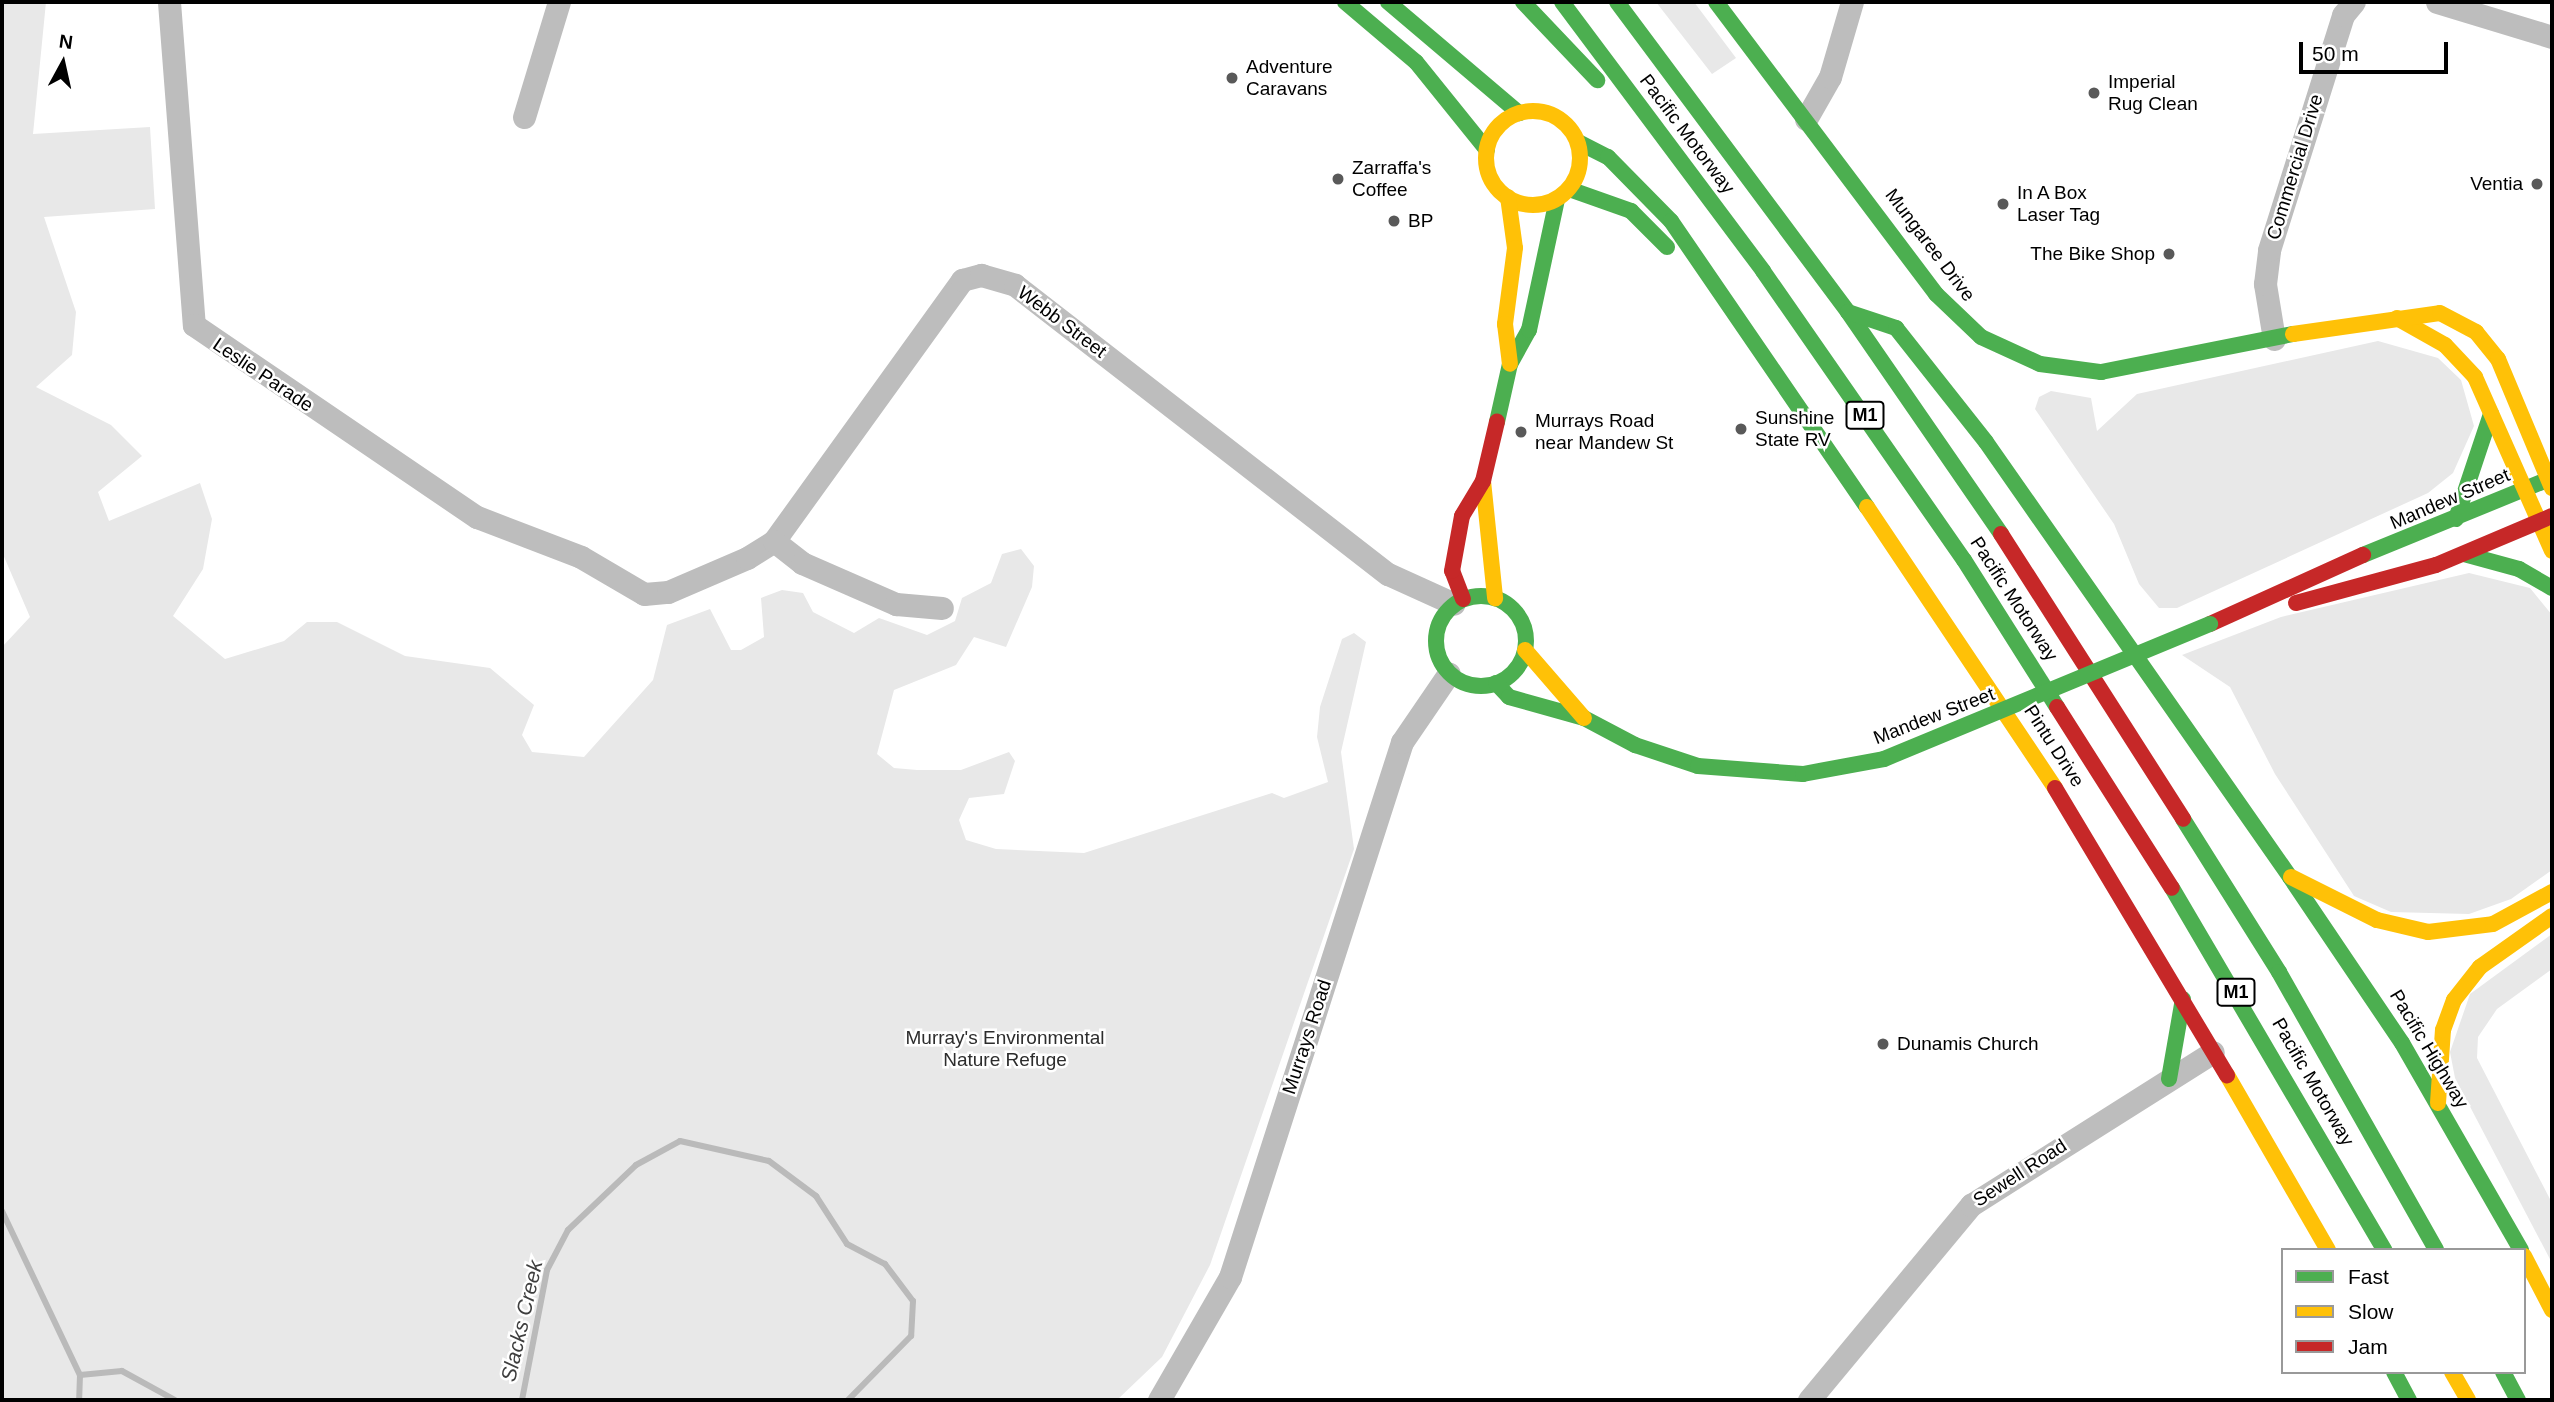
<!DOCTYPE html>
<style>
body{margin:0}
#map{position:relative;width:2554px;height:1402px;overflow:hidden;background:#fff;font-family:Arial,sans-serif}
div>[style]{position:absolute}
.green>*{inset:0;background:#e8e8e8}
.stream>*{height:6px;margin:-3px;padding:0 3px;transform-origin:3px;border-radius:3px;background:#bababa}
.street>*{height:23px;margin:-11.5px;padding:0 11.5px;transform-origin:11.5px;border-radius:11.5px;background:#bdbdbd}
.fast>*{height:16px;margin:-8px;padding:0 8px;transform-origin:8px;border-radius:8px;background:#4caf50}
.fast>.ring{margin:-8px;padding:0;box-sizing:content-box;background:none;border:16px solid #4caf50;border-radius:50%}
.slow>*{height:16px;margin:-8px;padding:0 8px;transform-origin:8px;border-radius:8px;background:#ffc107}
.slow>.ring{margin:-8px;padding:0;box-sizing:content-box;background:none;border:16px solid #ffc107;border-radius:50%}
.jam>*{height:16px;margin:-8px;padding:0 8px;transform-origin:8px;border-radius:8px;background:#c62828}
.fast-bridge>*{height:16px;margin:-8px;padding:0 8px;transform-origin:8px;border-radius:8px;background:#4caf50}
.dots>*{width:19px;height:19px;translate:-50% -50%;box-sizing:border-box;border:4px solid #fff;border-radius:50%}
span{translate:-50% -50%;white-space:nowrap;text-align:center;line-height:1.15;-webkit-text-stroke:5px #fff;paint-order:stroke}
.shield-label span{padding:2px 5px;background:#fff;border:2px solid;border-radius:5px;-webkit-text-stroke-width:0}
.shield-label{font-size:18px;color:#000;font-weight:700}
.poi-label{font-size:19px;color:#000}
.left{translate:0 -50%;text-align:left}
.right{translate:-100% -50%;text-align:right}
.street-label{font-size:19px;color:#000}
.park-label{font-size:19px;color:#2d2d2d}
.water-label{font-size:21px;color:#3e3e3e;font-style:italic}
.frame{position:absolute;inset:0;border:4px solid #000;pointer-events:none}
.legend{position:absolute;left:2281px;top:1248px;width:245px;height:126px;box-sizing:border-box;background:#fff;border:2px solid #999;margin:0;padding:9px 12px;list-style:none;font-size:21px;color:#000}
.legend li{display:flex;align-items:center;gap:14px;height:35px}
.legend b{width:35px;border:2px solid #999}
.north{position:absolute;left:28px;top:28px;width:70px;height:70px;-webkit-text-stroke:5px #fff;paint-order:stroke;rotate:8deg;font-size:19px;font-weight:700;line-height:28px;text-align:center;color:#000}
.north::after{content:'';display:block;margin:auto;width:24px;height:32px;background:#000;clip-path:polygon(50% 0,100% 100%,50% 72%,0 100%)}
.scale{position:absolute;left:2299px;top:42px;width:149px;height:32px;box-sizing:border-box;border:4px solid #000;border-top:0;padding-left:9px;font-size:21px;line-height:24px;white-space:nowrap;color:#000;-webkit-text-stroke:5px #fff;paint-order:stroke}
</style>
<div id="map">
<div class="green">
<div style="clip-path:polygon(2px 2px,46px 2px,33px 134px,150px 127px,155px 209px,44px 217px,76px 312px,72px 355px,36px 387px,111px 425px,142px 456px,98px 492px,109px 521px,200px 483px,212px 519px,203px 569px,173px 616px,225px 659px,284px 641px,307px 622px,337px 622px,405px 656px,490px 668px,534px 705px,522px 735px,532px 752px,584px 757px,653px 680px,667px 625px,710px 609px,731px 650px,741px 650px,764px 637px,761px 598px,782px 590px,803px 593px,813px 612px,854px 633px,879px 618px,927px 635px,955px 621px,962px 598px,991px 583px,1002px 554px,1021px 549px,1034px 566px,1032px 587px,1006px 647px,974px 637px,956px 665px,894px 690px,877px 754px,894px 768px,917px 770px,961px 770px,1009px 752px,1015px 761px,1004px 794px,969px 798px,959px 820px,966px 840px,996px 849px,1084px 853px,1272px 793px,1284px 798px,1328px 782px,1317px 737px,1320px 707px,1342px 639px,1354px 633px,1366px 642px,1341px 752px,1354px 849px,1210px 1265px,1162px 1357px,1117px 1400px,2px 1400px,2px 647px,30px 617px,2px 552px)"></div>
<div style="clip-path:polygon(1656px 2px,1694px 2px,1736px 58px,1712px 74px)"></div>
<div style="clip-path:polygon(2378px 341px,2438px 358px,2461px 380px,2474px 426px,2453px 473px,2428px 493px,2177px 608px,2159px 608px,2139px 584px,2114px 524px,2035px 409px,2039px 397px,2051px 391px,2091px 398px,2097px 431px,2137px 394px)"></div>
<div style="clip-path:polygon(2469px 573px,2530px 588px,2552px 615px,2552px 870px,2511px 899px,2469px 914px,2391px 912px,2354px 896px,2275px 774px,2230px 687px,2182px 655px,2281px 617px)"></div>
<div style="clip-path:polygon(2552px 934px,2552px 969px,2497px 1009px,2478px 1037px,2477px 1058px,2552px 1203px,2552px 1263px,2455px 1078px,2450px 1052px,2470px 994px)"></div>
</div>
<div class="stream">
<div style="left:2px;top:1211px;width:182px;rotate:64.6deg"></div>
<div style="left:80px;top:1375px;width:25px;rotate:92deg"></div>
<div style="left:80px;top:1375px;width:42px;rotate:-5.4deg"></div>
<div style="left:122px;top:1371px;width:60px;rotate:28.7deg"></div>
<div style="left:522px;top:1400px;width:132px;rotate:-79.1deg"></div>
<div style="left:547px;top:1270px;width:45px;rotate:-62.3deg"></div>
<div style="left:568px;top:1230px;width:94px;rotate:-43.7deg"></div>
<div style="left:636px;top:1165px;width:50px;rotate:-28.6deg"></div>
<div style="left:680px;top:1141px;width:91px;rotate:12.7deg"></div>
<div style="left:769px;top:1161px;width:59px;rotate:36.7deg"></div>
<div style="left:816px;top:1196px;width:57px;rotate:57.1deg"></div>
<div style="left:847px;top:1244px;width:43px;rotate:27.8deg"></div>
<div style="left:885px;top:1264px;width:46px;rotate:52.9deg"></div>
<div style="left:913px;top:1301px;width:35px;rotate:93deg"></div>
<div style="left:911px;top:1336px;width:90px;rotate:134.5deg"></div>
</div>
<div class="street">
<div style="left:169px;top:2px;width:324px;rotate:85.6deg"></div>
<div style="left:194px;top:325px;width:342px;rotate:34.2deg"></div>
<div style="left:477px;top:517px;width:111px;rotate:21deg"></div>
<div style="left:581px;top:557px;width:73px;rotate:30.4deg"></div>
<div style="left:644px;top:594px;width:24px;rotate:-5deg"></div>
<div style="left:668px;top:592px;width:86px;rotate:-23.3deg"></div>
<div style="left:747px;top:558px;width:32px;rotate:-32deg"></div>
<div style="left:774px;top:541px;width:322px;rotate:-54.2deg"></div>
<div style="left:962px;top:280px;width:20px;rotate:-15deg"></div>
<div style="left:981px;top:275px;width:35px;rotate:16deg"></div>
<div style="left:1015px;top:285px;width:472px;rotate:37.8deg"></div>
<div style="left:1388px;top:574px;width:72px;rotate:24.4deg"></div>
<div style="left:2437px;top:2px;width:120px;rotate:16.9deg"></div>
<div style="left:524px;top:117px;width:120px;rotate:-73.1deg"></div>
<div style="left:1806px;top:119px;width:48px;rotate:-60.3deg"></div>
<div style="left:1830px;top:77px;width:78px;rotate:-73.7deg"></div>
<div style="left:2274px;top:339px;width:56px;rotate:-99.3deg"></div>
<div style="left:2265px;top:284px;width:34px;rotate:-83deg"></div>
<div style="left:2269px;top:250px;width:246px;rotate:-72.5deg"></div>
<div style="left:2343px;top:15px;width:17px;rotate:-50deg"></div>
<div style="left:774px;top:541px;width:36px;rotate:38deg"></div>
<div style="left:802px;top:563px;width:103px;rotate:23.6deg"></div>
<div style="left:896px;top:604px;width:46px;rotate:5deg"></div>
<div style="left:1159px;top:1400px;width:142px;rotate:-60deg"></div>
<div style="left:1230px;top:1277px;width:562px;rotate:-72.18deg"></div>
<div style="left:1402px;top:742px;width:83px;rotate:-55.7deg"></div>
<div style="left:1809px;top:1400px;width:254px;rotate:-50.3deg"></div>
<div style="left:1971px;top:1205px;width:286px;rotate:-32.3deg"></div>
</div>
<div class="fast">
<div style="left:1345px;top:2px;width:93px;rotate:40.2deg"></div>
<div style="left:1416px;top:62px;width:113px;rotate:51.1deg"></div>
<div style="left:1388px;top:2px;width:172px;rotate:40.3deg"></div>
<div style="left:1523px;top:2px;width:108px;rotate:46.5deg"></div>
<div style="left:1562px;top:2px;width:336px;rotate:53.2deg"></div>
<div style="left:1763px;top:271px;width:352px;rotate:55.2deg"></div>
<div style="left:1964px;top:560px;width:174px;rotate:57.7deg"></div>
<div style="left:1617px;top:2px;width:387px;rotate:53.3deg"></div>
<div style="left:1848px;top:312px;width:270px;rotate:55.4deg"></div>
<div style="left:1716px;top:2px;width:366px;rotate:53deg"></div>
<div style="left:1936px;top:294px;width:62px;rotate:43.7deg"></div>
<div style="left:1981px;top:337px;width:65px;rotate:24.6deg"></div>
<div style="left:2040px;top:364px;width:62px;rotate:7.5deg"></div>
<div style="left:2101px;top:372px;width:196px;rotate:-11.2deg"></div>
<div style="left:1578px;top:142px;width:34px;rotate:27deg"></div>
<div style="left:1608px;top:157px;width:90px;rotate:45.5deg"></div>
<div style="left:1671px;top:221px;width:347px;rotate:55.6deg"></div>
<div style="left:1569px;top:189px;width:66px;rotate:19.5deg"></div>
<div style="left:1631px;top:211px;width:51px;rotate:45deg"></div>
<div style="left:1848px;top:312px;width:51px;rotate:18.4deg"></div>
<div style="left:1896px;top:328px;width:145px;rotate:51.7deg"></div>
<div style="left:1986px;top:442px;width:531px;rotate:55.05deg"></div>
<div style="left:1497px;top:422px;width:59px;rotate:-77.4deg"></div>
<div style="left:1510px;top:364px;width:39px;rotate:-61deg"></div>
<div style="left:1529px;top:330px;width:134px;rotate:-77.9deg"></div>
<div style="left:2456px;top:519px;width:111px;rotate:-71.6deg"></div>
<div style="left:2464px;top:554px;width:57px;rotate:15.3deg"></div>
<div style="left:2519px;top:569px;width:38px;rotate:30deg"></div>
<div style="left:2363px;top:555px;width:204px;rotate:-22.2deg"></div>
<div class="ring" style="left:1436px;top:596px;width:74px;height:74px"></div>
<div style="left:1496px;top:683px;width:19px;rotate:47deg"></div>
<div style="left:1509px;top:697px;width:78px;rotate:15.6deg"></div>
<div style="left:1584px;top:718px;width:58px;rotate:27.9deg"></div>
<div style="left:1635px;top:745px;width:66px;rotate:18.4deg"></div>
<div style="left:1698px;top:766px;width:105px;rotate:4.4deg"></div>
<div style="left:1803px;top:774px;width:82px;rotate:-10.5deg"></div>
<div style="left:2183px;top:819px;width:181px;rotate:57.9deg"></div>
<div style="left:2279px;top:972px;width:319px;rotate:60.5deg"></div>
<div style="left:2290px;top:877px;width:200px;rotate:56deg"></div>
<div style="left:2402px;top:1043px;width:239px;rotate:60.1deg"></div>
<div style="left:2172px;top:888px;width:420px;rotate:59.6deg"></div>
<div style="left:2169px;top:1079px;width:81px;rotate:-80.1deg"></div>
<div style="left:2394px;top:1372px;width:32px;rotate:62deg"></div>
<div style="left:2503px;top:1372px;width:32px;rotate:62deg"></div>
</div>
<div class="slow">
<div class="ring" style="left:1486px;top:111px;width:78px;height:78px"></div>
<div style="left:1508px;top:197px;width:51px;rotate:82.2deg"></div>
<div style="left:1515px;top:248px;width:77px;rotate:97.5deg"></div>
<div style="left:1505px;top:324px;width:40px;rotate:82.9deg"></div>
<div style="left:2397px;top:318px;width:55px;rotate:29.4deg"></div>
<div style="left:2445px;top:345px;width:44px;rotate:46.8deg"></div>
<div style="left:2475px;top:377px;width:190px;rotate:66.1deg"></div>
<div style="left:2293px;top:334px;width:148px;rotate:-8.1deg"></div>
<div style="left:2440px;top:313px;width:41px;rotate:27.8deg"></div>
<div style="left:2476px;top:332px;width:35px;rotate:51deg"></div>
<div style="left:2498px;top:359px;width:140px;rotate:67.3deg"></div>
<div style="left:1483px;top:481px;width:118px;rotate:84.1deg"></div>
<div style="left:1867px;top:507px;width:338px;rotate:56.2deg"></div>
<div style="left:1525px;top:650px;width:90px;rotate:49.1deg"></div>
<div style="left:2291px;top:877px;width:96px;rotate:26.6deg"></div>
<div style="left:2377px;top:920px;width:52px;rotate:13.2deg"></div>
<div style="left:2428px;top:932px;width:65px;rotate:-7deg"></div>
<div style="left:2493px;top:924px;width:67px;rotate:-28.5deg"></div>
<div style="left:2227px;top:1075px;width:202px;rotate:60deg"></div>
<div style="left:2438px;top:1103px;width:73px;rotate:-86.1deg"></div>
<div style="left:2443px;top:1030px;width:32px;rotate:-70deg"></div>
<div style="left:2454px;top:1000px;width:42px;rotate:-51.8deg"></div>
<div style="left:2480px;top:967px;width:88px;rotate:-35.3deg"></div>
<div style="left:2524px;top:1256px;width:61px;rotate:62.6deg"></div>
<div style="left:2452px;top:1372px;width:32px;rotate:60deg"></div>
</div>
<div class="jam">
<div style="left:2001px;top:534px;width:338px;rotate:57.4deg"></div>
<div style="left:1463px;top:599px;width:30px;rotate:-111deg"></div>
<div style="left:1452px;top:571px;width:56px;rotate:-79.7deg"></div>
<div style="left:1462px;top:516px;width:41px;rotate:-59deg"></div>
<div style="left:1483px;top:481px;width:61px;rotate:-76.7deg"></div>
<div style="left:2296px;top:603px;width:145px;rotate:-15.2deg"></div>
<div style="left:2436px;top:565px;width:126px;rotate:-22.9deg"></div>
<div style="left:2210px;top:624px;width:168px;rotate:-24.3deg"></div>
<div style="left:2057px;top:707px;width:214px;rotate:57.6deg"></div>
<div style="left:2055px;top:788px;width:335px;rotate:59.1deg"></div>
</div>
<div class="fast-bridge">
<div style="left:1884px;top:759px;width:353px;rotate:-22.5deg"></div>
</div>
<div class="dots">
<div style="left:1232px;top:78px;background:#595959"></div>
<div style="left:2094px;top:93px;background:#595959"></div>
<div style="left:1338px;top:179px;background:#595959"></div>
<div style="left:2537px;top:184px;background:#595959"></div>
<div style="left:2003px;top:204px;background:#595959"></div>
<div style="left:1394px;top:221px;background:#595959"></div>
<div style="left:2169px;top:254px;background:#595959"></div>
<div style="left:1741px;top:429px;background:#595959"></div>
<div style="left:1521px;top:432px;background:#595959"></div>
<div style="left:1883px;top:1044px;background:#595959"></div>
</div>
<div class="shield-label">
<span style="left:1865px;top:415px">M1</span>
<span style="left:2236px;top:992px">M1</span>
</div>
<div class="poi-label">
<span class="left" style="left:1246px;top:78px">Adventure<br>Caravans</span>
<span class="left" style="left:2108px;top:93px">Imperial<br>Rug Clean</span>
<span class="left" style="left:1352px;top:179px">Zarraffa's<br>Coffee</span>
<span class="right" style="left:2523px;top:184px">Ventia</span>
<span class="left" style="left:2017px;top:204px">In A Box<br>Laser Tag</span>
<span class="left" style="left:1408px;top:221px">BP</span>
<span class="right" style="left:2155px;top:254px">The Bike Shop</span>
<span class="left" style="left:1755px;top:429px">Sunshine<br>State RV</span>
<span class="left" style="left:1535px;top:432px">Murrays Road<br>near Mandew St</span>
<span class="left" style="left:1897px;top:1044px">Dunamis Church</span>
</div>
<div class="street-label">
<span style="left:1687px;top:134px;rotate:53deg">Pacific Motorway</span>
<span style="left:2295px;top:167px;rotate:-73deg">Commercial Drive</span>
<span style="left:1930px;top:245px;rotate:53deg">Mungaree Drive</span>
<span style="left:1062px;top:322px;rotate:37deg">Webb Street</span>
<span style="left:263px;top:375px;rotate:34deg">Leslie Parade</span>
<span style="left:2450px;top:499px;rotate:-23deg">Mandew Street</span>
<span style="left:2014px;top:599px;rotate:57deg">Pacific Motorway</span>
<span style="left:1934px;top:716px;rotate:-21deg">Mandew Street</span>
<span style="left:2054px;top:746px;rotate:57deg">Pintu Drive</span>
<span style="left:1307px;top:1037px;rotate:-72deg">Murrays Road</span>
<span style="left:2429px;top:1049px;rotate:59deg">Pacific Highway</span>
<span style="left:2313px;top:1082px;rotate:60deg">Pacific Motorway</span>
<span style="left:2020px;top:1173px;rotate:-33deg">Sewell Road</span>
</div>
<div class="park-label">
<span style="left:1005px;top:1049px">Murray's Environmental<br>Nature Refuge</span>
</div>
<div class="water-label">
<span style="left:522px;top:1321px;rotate:-77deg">Slacks Creek</span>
</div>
<div class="frame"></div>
<ul class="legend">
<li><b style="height:9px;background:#4caf50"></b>Fast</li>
<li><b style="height:9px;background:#ffc107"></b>Slow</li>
<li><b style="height:9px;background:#c62828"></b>Jam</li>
</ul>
<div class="north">N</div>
<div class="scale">50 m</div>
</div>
